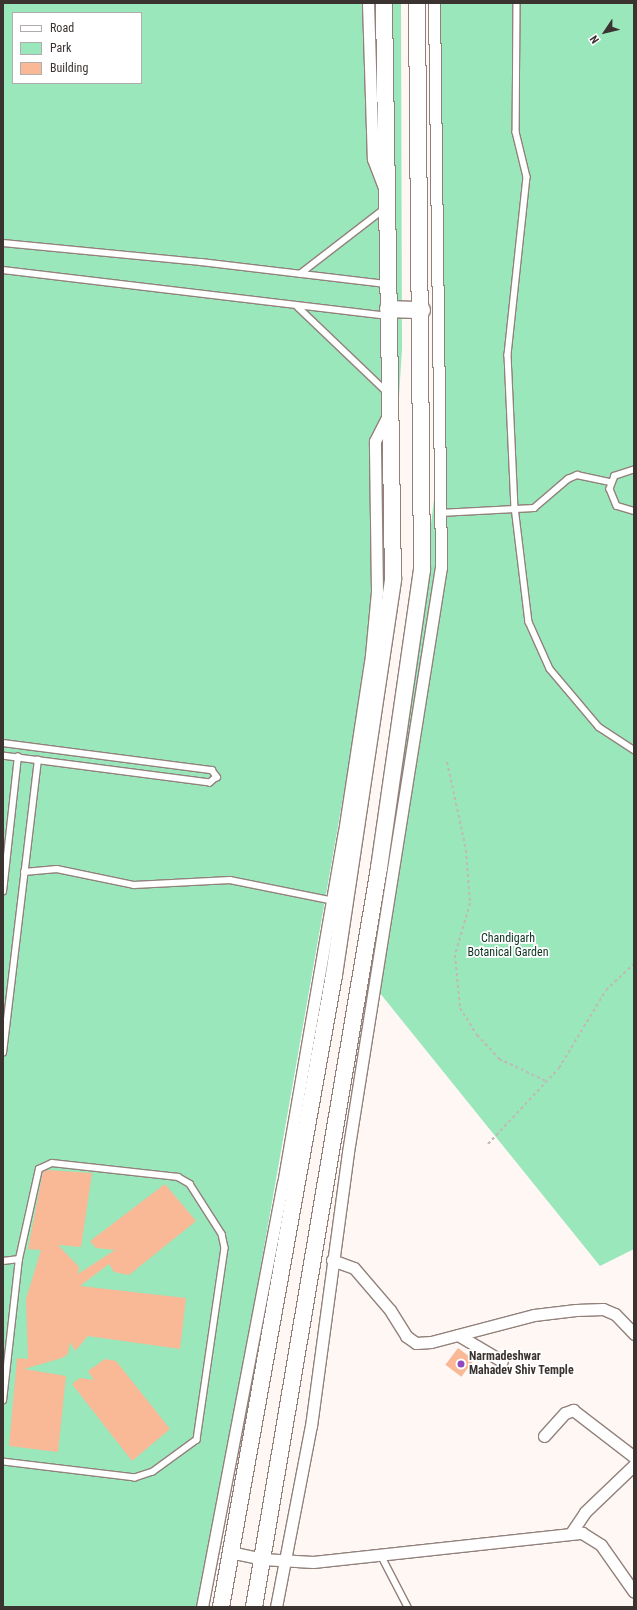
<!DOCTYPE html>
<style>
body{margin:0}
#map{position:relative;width:637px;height:1610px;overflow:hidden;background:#fef7f4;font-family:"Roboto Condensed",sans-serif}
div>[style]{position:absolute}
.green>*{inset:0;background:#9ae7bc}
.building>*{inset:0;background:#f9b896;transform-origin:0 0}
.path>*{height:2px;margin-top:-1px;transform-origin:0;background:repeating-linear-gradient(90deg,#c0b9b6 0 3px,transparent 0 6px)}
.roads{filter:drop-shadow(1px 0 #92817b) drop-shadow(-1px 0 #92817b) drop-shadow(0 1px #92817b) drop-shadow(0 -1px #92817b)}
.lane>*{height:5.5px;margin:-2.75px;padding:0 2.75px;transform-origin:2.75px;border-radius:2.75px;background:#fff}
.street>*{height:11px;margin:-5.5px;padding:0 5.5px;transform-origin:5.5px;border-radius:5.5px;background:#fff}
.secondary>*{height:16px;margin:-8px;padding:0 8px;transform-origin:8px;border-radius:8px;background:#fff}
.dots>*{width:11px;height:11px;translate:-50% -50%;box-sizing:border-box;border:2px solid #fff;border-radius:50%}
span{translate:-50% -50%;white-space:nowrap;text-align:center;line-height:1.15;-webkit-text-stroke:3.5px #fff;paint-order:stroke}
.park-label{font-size:12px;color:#0b3320}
.poi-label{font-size:12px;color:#3a3330;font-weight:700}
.left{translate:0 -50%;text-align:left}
.frame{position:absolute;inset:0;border:4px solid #3a3330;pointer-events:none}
.legend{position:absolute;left:12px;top:12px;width:130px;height:72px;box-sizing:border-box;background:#fff;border:1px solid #b0adac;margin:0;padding:5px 7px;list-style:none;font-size:12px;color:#3a3330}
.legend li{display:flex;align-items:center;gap:8px;height:20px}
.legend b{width:20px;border:1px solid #b0adac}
.north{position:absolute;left:585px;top:12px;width:40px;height:40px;-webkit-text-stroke:3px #fff;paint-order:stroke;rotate:235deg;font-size:11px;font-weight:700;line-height:16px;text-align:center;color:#3a3330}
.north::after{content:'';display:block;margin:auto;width:14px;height:18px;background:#3a3330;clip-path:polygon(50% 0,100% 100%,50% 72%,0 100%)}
</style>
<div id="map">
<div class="green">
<div style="clip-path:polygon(evenodd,3px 3px,401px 3px,402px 349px,391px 524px,201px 1607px,3px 1607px,3px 3px,13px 13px,141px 13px,141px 83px,13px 83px,13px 13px)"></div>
<div style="clip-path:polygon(436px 3px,634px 3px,634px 1249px,600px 1266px,375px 987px,439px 458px)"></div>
</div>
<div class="building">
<div style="clip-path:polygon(48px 1170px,92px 1173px,81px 1247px,58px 1245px,79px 1267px,78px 1274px,115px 1250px,96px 1248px,90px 1241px,165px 1184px,196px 1221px,129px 1275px,114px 1272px,109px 1264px,80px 1286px,186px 1298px,180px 1349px,88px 1336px,75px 1351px,70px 1342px,68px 1354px,62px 1358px,24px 1369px,66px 1376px,58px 1452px,9px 1446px,17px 1358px,28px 1359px,26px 1299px,41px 1250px,28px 1249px,43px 1172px)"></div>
<div style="left:458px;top:1348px;width:20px;height:21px;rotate:37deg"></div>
<div style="clip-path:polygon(105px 1359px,116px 1361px,170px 1429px,132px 1461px,72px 1384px,80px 1378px,94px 1380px,88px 1371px)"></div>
</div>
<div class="path">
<div style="left:447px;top:762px;width:90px;rotate:77.8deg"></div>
<div style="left:466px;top:850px;width:53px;rotate:85.7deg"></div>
<div style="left:470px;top:903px;width:54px;rotate:106.1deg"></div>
<div style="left:455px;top:955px;width:53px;rotate:84.6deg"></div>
<div style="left:460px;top:1008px;width:32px;rotate:58deg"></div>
<div style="left:477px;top:1035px;width:33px;rotate:47deg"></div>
<div style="left:499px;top:1059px;width:54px;rotate:25.1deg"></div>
<div style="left:488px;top:1144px;width:104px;rotate:-46.9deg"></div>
<div style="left:559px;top:1068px;width:91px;rotate:-58.9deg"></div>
<div style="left:606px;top:990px;width:38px;rotate:-43deg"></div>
</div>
<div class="roads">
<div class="lane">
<div style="left:517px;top:3px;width:129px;rotate:90.4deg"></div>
<div style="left:516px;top:132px;width:46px;rotate:76.3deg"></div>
<div style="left:527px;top:177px;width:179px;rotate:96.1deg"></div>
<div style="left:508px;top:355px;width:152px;rotate:87.4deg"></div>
<div style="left:515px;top:507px;width:116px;rotate:83.1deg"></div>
<div style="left:529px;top:622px;width:51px;rotate:65.9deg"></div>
<div style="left:550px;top:669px;width:76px;rotate:49.8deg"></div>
<div style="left:599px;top:727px;width:42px;rotate:33.3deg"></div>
<div style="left:3px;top:243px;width:199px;rotate:5.5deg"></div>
<div style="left:201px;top:262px;width:186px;rotate:6.8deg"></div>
<div style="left:3px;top:270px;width:388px;rotate:6.8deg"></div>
<div style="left:300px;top:274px;width:106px;rotate:-37.7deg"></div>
<div style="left:298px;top:307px;width:123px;rotate:43.7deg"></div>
<div style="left:634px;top:470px;width:20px;rotate:162deg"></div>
<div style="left:615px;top:476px;width:14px;rotate:111deg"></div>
<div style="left:610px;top:489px;width:18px;rotate:68deg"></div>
<div style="left:617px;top:506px;width:18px;rotate:16deg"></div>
<div style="left:440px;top:513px;width:94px;rotate:-3deg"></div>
<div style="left:534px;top:508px;width:45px;rotate:-40.5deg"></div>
<div style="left:568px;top:479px;width:10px;rotate:-24deg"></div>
<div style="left:577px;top:475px;width:35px;rotate:12deg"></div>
<div style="left:3px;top:743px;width:211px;rotate:7.4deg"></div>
<div style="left:212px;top:770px;width:9px;rotate:54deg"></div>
<div style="left:217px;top:777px;width:9px;rotate:139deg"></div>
<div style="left:210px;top:783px;width:209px;rotate:-172.6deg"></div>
<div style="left:24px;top:872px;width:33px;rotate:-5deg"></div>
<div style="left:57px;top:869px;width:79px;rotate:11.7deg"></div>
<div style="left:134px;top:885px;width:96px;rotate:-3deg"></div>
<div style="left:230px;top:880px;width:106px;rotate:11.4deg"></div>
<div style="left:3px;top:892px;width:136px;rotate:-83.7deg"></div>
<div style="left:3px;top:1053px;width:295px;rotate:-83.2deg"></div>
<div style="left:3px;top:1261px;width:16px;rotate:-7deg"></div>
<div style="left:3px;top:1401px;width:143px;rotate:-83.6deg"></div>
<div style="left:19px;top:1259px;width:92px;rotate:-77.5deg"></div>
<div style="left:39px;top:1169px;width:14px;rotate:-25deg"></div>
<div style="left:52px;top:1163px;width:127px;rotate:6.3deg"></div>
<div style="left:178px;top:1177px;width:14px;rotate:30deg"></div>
<div style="left:190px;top:1184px;width:59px;rotate:57.4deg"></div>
<div style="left:222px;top:1234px;width:14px;rotate:78deg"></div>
<div style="left:225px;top:1248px;width:194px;rotate:98.3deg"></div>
<div style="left:197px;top:1440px;width:54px;rotate:144deg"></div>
<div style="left:153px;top:1472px;width:19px;rotate:162deg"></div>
<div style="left:135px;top:1478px;width:133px;rotate:-173.1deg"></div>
<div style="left:381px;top:1555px;width:59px;rotate:62.6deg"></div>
</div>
<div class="street">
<div style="left:368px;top:3px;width:156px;rotate:88.2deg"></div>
<div style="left:373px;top:159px;width:34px;rotate:69deg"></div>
<div style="left:332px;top:1260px;width:23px;rotate:20deg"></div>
<div style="left:354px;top:1268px;width:55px;rotate:49.4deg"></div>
<div style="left:390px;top:1310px;width:31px;rotate:58deg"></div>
<div style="left:406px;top:1336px;width:12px;rotate:35deg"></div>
<div style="left:416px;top:1343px;width:15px;rotate:-4deg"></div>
<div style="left:431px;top:1342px;width:106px;rotate:-14.7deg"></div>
<div style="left:534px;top:1315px;width:42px;rotate:-6.8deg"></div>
<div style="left:576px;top:1310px;width:27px;rotate:-2deg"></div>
<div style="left:603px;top:1309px;width:13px;rotate:23deg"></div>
<div style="left:615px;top:1314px;width:28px;rotate:46deg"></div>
<div style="left:458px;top:1335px;width:51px;rotate:30.6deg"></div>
<div style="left:544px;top:1436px;width:31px;rotate:-48deg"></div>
<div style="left:565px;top:1413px;width:9px;rotate:-21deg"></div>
<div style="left:573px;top:1410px;width:77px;rotate:37.6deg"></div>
<div style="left:571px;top:1533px;width:25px;rotate:-56deg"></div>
<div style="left:585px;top:1512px;width:68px;rotate:-43.8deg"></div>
<div style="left:230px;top:1552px;width:33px;rotate:12deg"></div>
<div style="left:262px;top:1559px;width:51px;rotate:3.4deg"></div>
<div style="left:313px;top:1562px;width:271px;rotate:-6.2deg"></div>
<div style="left:582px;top:1533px;width:22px;rotate:32deg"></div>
<div style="left:601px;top:1545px;width:57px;rotate:54.9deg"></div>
<div style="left:202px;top:1607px;width:431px;rotate:-79.2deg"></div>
<div style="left:283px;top:1184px;width:357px;rotate:-80.2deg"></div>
<div style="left:344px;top:832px;width:179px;rotate:-81.3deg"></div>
<div style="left:371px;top:655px;width:63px;rotate:-84.6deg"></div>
<div style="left:377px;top:592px;width:151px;rotate:-90.8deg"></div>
<div style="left:375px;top:441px;width:34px;rotate:-63deg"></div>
<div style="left:276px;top:1607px;width:184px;rotate:-79.1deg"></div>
<div style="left:311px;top:1426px;width:276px;rotate:-82.3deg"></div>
<div style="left:348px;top:1152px;width:592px;rotate:-80.97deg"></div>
<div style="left:441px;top:567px;width:564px;rotate:-90.71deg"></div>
</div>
<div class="secondary">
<div style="left:388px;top:309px;width:34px;rotate:2deg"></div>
<div style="left:221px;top:1607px;width:642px;rotate:-79.86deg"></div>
<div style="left:334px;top:975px;width:400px;rotate:-81.5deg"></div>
<div style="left:393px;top:579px;width:576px;rotate:-90.9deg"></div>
<div style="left:254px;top:1607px;width:749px;rotate:-80.4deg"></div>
<div style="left:379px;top:868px;width:301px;rotate:-81.8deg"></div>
<div style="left:422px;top:570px;width:567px;rotate:-90.51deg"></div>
</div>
</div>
<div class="dots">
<div style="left:461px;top:1364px;background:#8f49bd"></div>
</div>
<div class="park-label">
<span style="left:508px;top:946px">Chandigarh<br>Botanical Garden</span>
</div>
<div class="poi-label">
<span class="left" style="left:469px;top:1364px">Narmadeshwar<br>Mahadev Shiv Temple</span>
</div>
<div class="frame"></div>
<ul class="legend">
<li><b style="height:5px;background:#fff"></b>Road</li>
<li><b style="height:11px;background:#9ae7bc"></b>Park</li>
<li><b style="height:11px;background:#f9b896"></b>Building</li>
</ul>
<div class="north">N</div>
</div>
